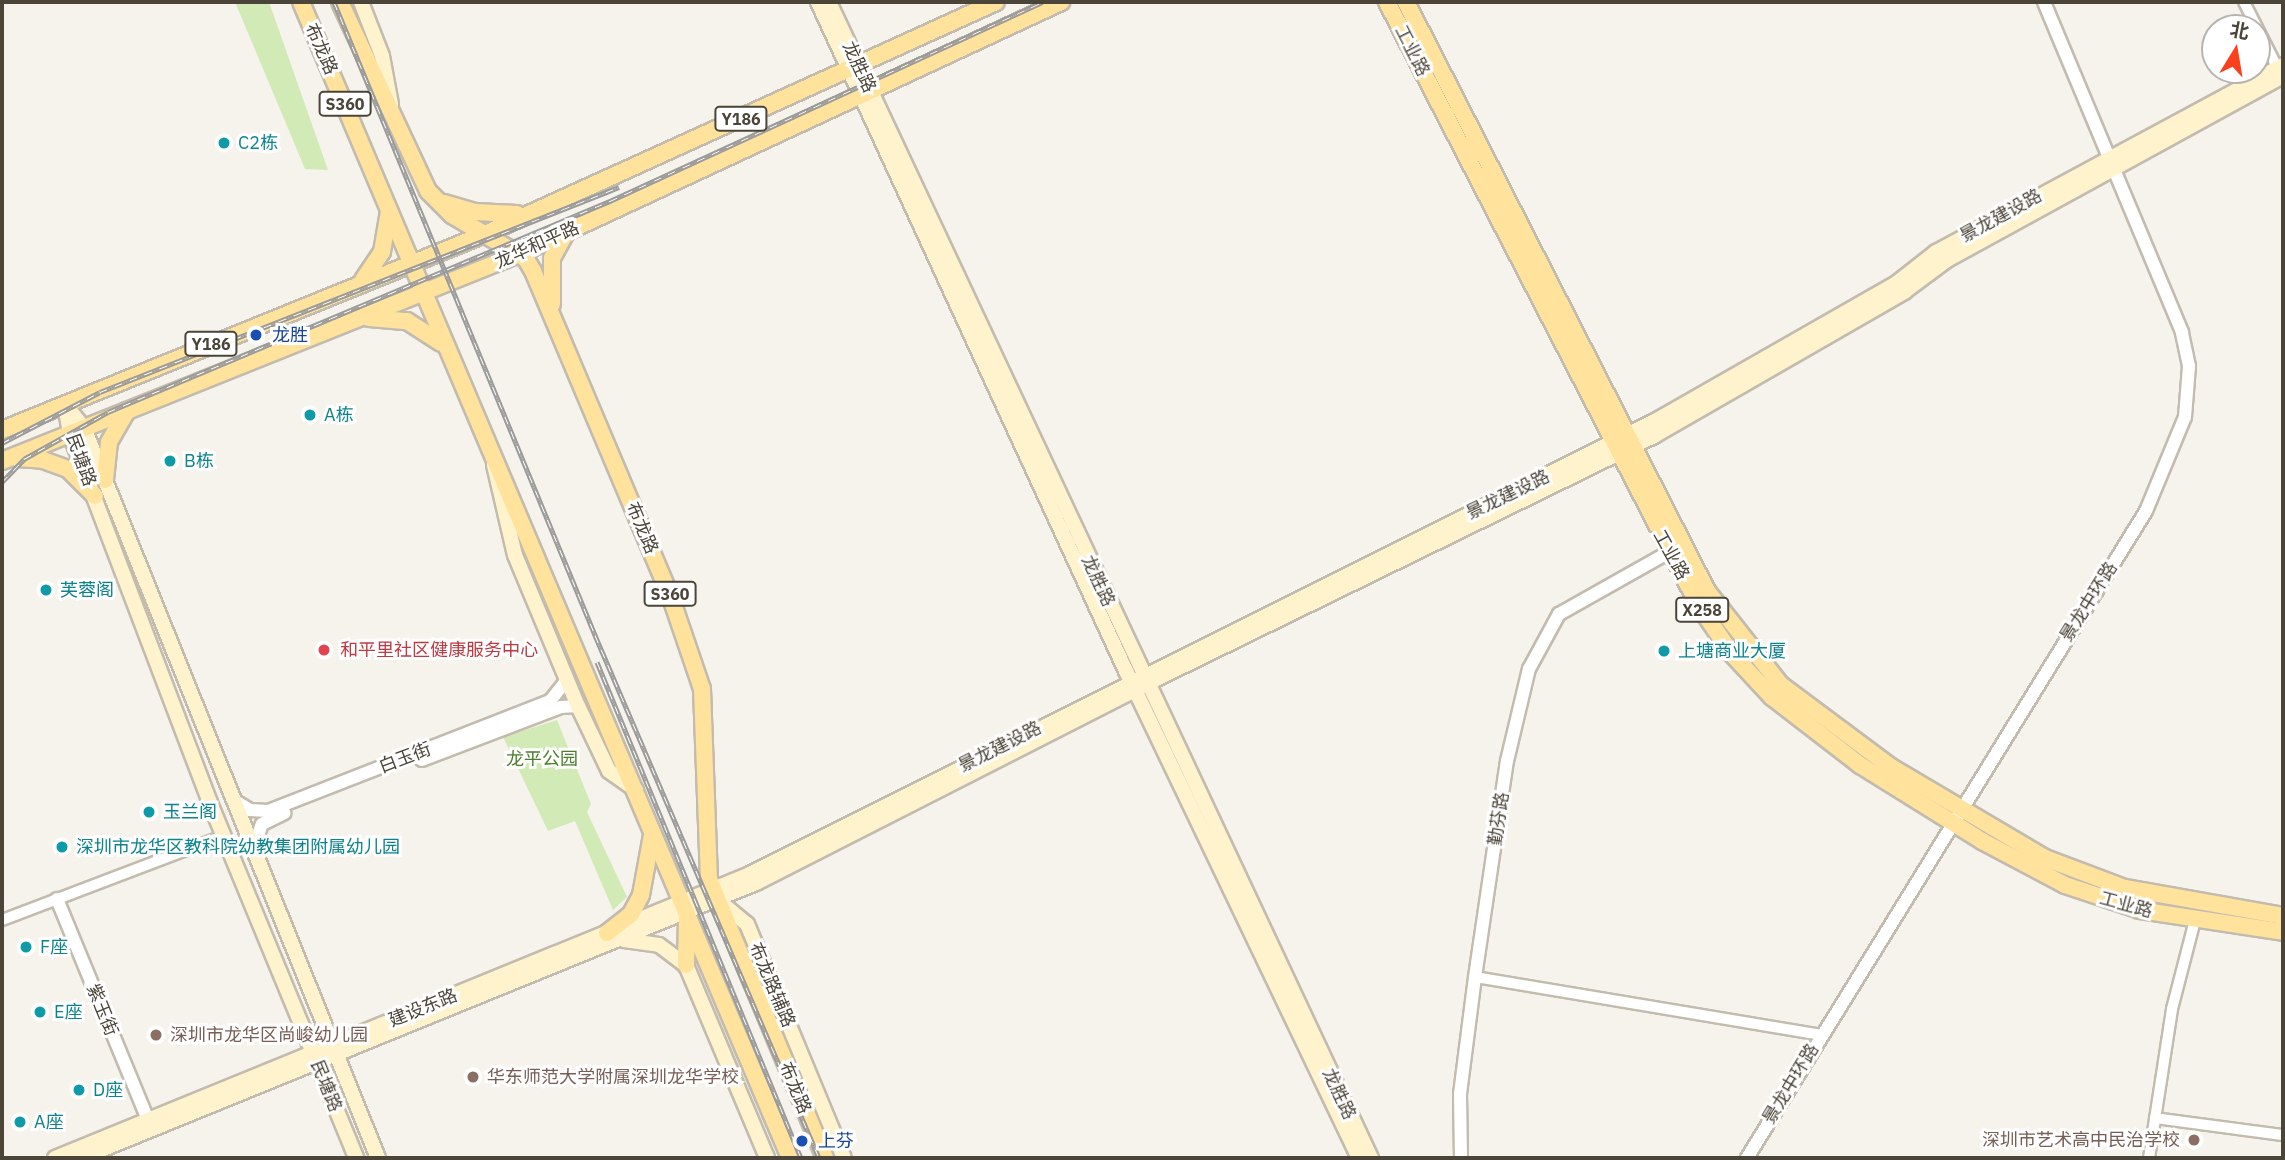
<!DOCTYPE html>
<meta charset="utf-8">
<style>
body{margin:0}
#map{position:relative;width:2285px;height:1160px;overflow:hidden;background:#f6f3ec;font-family:"IBM Plex Sans","Noto Sans SC",sans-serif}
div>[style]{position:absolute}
.green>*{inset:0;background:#d2eab5}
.roads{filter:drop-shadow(2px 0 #c2bbae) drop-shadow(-2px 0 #c2bbae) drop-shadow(0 2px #c2bbae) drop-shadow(0 -2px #c2bbae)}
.minor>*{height:10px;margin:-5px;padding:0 5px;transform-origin:5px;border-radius:5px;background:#fff}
.tertiary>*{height:12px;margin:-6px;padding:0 6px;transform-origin:6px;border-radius:6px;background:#fff}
.secondary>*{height:14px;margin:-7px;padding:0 7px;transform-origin:7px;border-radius:7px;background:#fff3cd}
.primary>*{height:16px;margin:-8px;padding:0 8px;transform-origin:8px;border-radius:8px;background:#ffe39c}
.rail>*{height:5px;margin-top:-2.5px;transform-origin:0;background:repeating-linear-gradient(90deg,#fff 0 8px,#9a9a9a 0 16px);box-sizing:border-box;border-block:2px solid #9a9a9a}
.dots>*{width:19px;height:19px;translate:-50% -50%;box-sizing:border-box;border:4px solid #fff;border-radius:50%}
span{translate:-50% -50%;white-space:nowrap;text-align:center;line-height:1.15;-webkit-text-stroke:6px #fff;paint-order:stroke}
.shield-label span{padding:2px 5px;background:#fff;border:2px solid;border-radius:5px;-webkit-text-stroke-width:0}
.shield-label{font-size:16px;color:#4b4439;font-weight:700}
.street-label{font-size:18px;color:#4b4439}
.culture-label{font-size:18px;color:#0d838f}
.left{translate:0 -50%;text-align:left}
.transit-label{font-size:18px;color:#164399}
.health-label{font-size:18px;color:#be3a42}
.park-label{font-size:18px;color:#4a7f2a}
.education-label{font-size:18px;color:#785e54}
.right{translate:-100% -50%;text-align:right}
.frame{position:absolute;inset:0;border:4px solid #4b4439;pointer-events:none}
.north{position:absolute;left:2201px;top:14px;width:70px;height:70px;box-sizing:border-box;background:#fff;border:2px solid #b7b4b0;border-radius:50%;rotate:11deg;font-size:19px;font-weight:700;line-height:28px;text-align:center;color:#4b4439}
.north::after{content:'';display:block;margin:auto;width:24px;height:32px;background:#fc3f1d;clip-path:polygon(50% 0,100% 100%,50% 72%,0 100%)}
</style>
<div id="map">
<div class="green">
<div style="clip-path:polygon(235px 2px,269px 2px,328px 170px,305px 169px)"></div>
<div style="clip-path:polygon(557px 720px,591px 804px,587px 812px,627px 897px,613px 910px,575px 821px,548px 831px,503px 737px)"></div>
</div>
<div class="roads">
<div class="minor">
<div style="left:2244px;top:2px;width:80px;rotate:63.1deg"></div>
<div style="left:2px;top:920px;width:236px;rotate:-20.8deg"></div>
<div style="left:1475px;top:977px;width:351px;rotate:9.5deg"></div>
<div style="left:2155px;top:1118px;width:129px;rotate:7.6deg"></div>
<div style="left:2149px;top:1158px;width:151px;rotate:-81.2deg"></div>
<div style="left:2172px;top:1009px;width:92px;rotate:-75.5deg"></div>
</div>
<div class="tertiary">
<div style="left:422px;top:760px;width:149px;rotate:-20.9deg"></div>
<div style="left:561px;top:707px;width:17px;rotate:-3deg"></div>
<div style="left:235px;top:801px;width:17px;rotate:31deg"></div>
<div style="left:250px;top:810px;width:18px;rotate:3deg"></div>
<div style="left:268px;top:811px;width:303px;rotate:-21.3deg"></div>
<div style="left:550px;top:701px;width:27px;rotate:-51deg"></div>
<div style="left:254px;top:848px;width:25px;rotate:-72deg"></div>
<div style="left:262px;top:824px;width:25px;rotate:-26deg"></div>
<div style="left:57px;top:899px;width:239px;rotate:67.6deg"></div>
<div style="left:1461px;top:1158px;width:64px;rotate:-90.9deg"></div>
<div style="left:1460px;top:1094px;width:118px;rotate:-82.7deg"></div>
<div style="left:1475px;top:977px;width:218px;rotate:-81.6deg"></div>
<div style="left:1507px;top:761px;width:95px;rotate:-76.6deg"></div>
<div style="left:1529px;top:669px;width:63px;rotate:-61.4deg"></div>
<div style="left:1559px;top:614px;width:126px;rotate:-29.4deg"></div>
<div style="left:1747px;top:1158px;width:760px;rotate:-58.34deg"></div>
<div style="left:2146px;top:511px;width:102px;rotate:-67.5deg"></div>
<div style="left:2185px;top:417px;width:51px;rotate:-85.5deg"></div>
<div style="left:2189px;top:366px;width:35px;rotate:-102deg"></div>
<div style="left:2182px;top:332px;width:358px;rotate:-112.7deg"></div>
</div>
<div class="secondary">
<div style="left:361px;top:2px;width:58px;rotate:68.7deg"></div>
<div style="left:382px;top:56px;width:49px;rotate:79.4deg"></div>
<div style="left:818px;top:2px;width:736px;rotate:65.28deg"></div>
<div style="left:1126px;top:671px;width:540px;rotate:64.43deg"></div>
<div style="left:829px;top:2px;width:1277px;rotate:64.88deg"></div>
<div style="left:65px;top:404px;width:31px;rotate:52deg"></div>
<div style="left:84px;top:428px;width:787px;rotate:68.06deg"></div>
<div style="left:65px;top:405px;width:29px;rotate:80deg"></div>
<div style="left:70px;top:434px;width:395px;rotate:69.2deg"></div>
<div style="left:210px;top:803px;width:384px;rotate:67.6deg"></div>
<div style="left:494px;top:465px;width:92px;rotate:76.9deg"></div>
<div style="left:515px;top:555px;width:164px;rotate:67.4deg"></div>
<div style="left:578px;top:706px;width:72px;rotate:64.5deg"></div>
<div style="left:609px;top:771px;width:33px;rotate:35deg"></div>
<div style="left:718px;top:900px;width:38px;rotate:40deg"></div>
<div style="left:747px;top:924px;width:253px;rotate:67.5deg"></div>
<div style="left:624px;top:940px;width:35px;rotate:8deg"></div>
<div style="left:659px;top:945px;width:34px;rotate:37deg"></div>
<div style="left:686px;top:965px;width:209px;rotate:67.2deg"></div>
<div style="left:55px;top:1158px;width:751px;rotate:-22.23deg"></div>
<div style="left:750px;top:874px;width:1010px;rotate:-26.59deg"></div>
<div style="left:1653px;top:422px;width:282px;rotate:-29.7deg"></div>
<div style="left:1898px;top:282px;width:48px;rotate:-38.3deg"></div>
<div style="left:1936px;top:252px;width:394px;rotate:-28.3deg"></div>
<div style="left:81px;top:1158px;width:729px;rotate:-22.17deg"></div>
<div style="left:756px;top:883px;width:438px;rotate:-27deg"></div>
<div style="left:1146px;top:684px;width:565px;rotate:-26.02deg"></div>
<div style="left:1654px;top:436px;width:289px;rotate:-29.9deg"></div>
<div style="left:1904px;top:292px;width:54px;rotate:-36.7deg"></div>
<div style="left:1947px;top:260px;width:383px;rotate:-28.7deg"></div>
</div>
<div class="primary">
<div style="left:301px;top:2px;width:1255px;rotate:67.07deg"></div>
<div style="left:340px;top:2px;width:208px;rotate:65deg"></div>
<div style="left:428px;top:191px;width:34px;rotate:45deg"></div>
<div style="left:452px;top:215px;width:86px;rotate:30.7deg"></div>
<div style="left:526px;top:259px;width:14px;rotate:60deg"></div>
<div style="left:533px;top:271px;width:352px;rotate:67.1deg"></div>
<div style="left:670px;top:595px;width:99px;rotate:71.2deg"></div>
<div style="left:702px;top:689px;width:190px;rotate:87.9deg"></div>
<div style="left:709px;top:879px;width:302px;rotate:67.4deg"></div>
<div style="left:1387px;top:2px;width:680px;rotate:62.68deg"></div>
<div style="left:1699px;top:606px;width:58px;rotate:55.5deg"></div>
<div style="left:1732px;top:654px;width:59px;rotate:47.1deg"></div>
<div style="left:1772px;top:697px;width:111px;rotate:37.7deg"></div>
<div style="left:1860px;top:765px;width:144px;rotate:31.9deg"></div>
<div style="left:1982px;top:841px;width:94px;rotate:27.9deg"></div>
<div style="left:2065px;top:885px;width:79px;rotate:18.4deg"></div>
<div style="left:2140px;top:910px;width:145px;rotate:8.7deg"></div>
<div style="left:1406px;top:2px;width:661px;rotate:62.93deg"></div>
<div style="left:1707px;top:591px;width:120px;rotate:51.8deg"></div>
<div style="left:1781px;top:685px;width:137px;rotate:36.7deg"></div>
<div style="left:1891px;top:767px;width:179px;rotate:30.6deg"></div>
<div style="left:2045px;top:858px;width:85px;rotate:20.6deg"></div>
<div style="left:2125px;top:888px;width:160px;rotate:10deg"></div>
<div style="left:444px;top:203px;width:32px;rotate:16deg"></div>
<div style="left:475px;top:212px;width:42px;rotate:2.7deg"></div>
<div style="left:363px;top:280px;width:34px;rotate:-56deg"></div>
<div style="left:382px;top:252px;width:42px;rotate:-80.3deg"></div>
<div style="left:552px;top:304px;width:46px;rotate:-90deg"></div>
<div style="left:552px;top:258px;width:29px;rotate:-61deg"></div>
<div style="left:369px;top:318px;width:38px;rotate:5deg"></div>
<div style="left:407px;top:321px;width:40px;rotate:32.9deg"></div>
<div style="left:2px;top:430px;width:521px;rotate:-22.09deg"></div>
<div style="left:485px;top:234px;width:561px;rotate:-24.42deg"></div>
<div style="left:17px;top:458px;width:26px;rotate:4deg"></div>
<div style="left:43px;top:460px;width:27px;rotate:20deg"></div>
<div style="left:68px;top:469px;width:38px;rotate:45deg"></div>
<div style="left:2px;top:461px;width:557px;rotate:-21.82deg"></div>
<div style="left:519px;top:254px;width:598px;rotate:-24.94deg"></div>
<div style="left:105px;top:480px;width:38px;rotate:-84deg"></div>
<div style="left:109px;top:442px;width:36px;rotate:-60deg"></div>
<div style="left:607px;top:933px;width:31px;rotate:-38deg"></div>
<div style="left:631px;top:914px;width:21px;rotate:-62deg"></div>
<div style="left:641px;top:895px;width:61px;rotate:-79.6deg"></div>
<div style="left:686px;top:965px;width:47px;rotate:-88.8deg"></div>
</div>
</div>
<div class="rail">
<div style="left:334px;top:2px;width:685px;rotate:67.59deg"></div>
<div style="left:595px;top:635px;width:569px;rotate:66.81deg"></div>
<div style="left:2px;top:443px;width:110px;rotate:-27.5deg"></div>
<div style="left:100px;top:392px;width:558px;rotate:-21.55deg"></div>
<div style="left:2px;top:482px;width:32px;rotate:-46deg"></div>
<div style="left:24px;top:459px;width:96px;rotate:-29.2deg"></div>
<div style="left:108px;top:412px;width:545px;rotate:-22.8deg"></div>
<div style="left:610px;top:201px;width:476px;rotate:-24.7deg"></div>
<div style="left:597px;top:662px;width:536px;rotate:67.64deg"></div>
</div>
<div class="dots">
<div style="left:224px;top:143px;background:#0f9aa8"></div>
<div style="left:256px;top:335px;background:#1a4fb4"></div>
<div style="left:310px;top:415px;background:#0f9aa8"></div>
<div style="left:170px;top:461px;background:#0f9aa8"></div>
<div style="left:46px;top:590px;background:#0f9aa8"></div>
<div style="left:324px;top:650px;background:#e0444e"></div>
<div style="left:1664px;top:651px;background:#0f9aa8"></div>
<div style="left:149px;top:812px;background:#0f9aa8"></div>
<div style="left:62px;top:847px;background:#0f9aa8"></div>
<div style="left:26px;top:947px;background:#0f9aa8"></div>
<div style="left:40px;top:1012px;background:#0f9aa8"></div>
<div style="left:156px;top:1035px;background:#8d6e63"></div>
<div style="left:473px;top:1077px;background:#8d6e63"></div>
<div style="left:79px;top:1090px;background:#0f9aa8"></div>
<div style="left:20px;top:1122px;background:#0f9aa8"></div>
<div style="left:2194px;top:1140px;background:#8d6e63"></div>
<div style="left:802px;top:1141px;background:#1a4fb4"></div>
</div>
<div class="shield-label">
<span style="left:345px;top:104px">S360</span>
<span style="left:741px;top:119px">Y186</span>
<span style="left:211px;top:344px">Y186</span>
<span style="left:670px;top:594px">S360</span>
<span style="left:1702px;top:610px">X258</span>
</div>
<div class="street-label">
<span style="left:321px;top:49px;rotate:66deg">布龙路</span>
<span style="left:1412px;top:51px;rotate:63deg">工业路</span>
<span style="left:859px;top:67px;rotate:65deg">龙胜路</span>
<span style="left:2001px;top:216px;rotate:-29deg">景龙建设路</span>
<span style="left:537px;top:245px;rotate:-24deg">龙华和平路</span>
<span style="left:81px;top:460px;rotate:70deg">民塘路</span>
<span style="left:1508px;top:495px;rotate:-26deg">景龙建设路</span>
<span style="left:642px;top:528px;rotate:67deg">布龙路</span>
<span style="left:1671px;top:555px;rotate:61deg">工业路</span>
<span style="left:1098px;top:581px;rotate:65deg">龙胜路</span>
<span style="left:2089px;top:602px;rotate:-58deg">景龙中环路</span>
<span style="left:1000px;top:747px;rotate:-27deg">景龙建设路</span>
<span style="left:405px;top:758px;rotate:-21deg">白玉街</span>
<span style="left:1499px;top:819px;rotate:-82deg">勤芬路</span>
<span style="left:2126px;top:905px;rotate:15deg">工业路</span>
<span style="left:772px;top:985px;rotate:67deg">布龙路辅路</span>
<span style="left:423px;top:1008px;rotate:-22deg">建设东路</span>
<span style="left:102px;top:1010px;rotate:68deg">紫玉街</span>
<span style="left:1791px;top:1084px;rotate:-59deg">景龙中环路</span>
<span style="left:326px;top:1086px;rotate:68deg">民塘路</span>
<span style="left:795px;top:1088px;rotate:67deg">布龙路</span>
<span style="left:1339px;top:1094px;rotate:65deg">龙胜路</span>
</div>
<div class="culture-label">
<span class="left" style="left:238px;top:143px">C2栋</span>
<span class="left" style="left:324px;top:415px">A栋</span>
<span class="left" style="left:184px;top:461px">B栋</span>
<span class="left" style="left:60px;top:590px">芙蓉阁</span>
<span class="left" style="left:1678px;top:651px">上塘商业大厦</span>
<span class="left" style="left:163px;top:812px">玉兰阁</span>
<span class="left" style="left:76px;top:847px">深圳市龙华区教科院幼教集团附属幼儿园</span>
<span class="left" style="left:40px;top:947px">F座</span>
<span class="left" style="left:54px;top:1012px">E座</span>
<span class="left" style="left:93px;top:1090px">D座</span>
<span class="left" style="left:34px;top:1122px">A座</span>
</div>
<div class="transit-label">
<span class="left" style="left:272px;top:335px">龙胜</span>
<span class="left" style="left:818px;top:1141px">上芬</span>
</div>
<div class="health-label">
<span class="left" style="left:340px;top:650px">和平里社区健康服务中心</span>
</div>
<div class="park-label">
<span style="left:542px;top:759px">龙平公园</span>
</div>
<div class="education-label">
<span class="left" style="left:170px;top:1035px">深圳市龙华区尚峻幼儿园</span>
<span class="left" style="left:487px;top:1077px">华东师范大学附属深圳龙华学校</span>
<span class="right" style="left:2180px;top:1140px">深圳市艺术高中民治学校</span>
</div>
<div class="frame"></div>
<div class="north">北</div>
</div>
